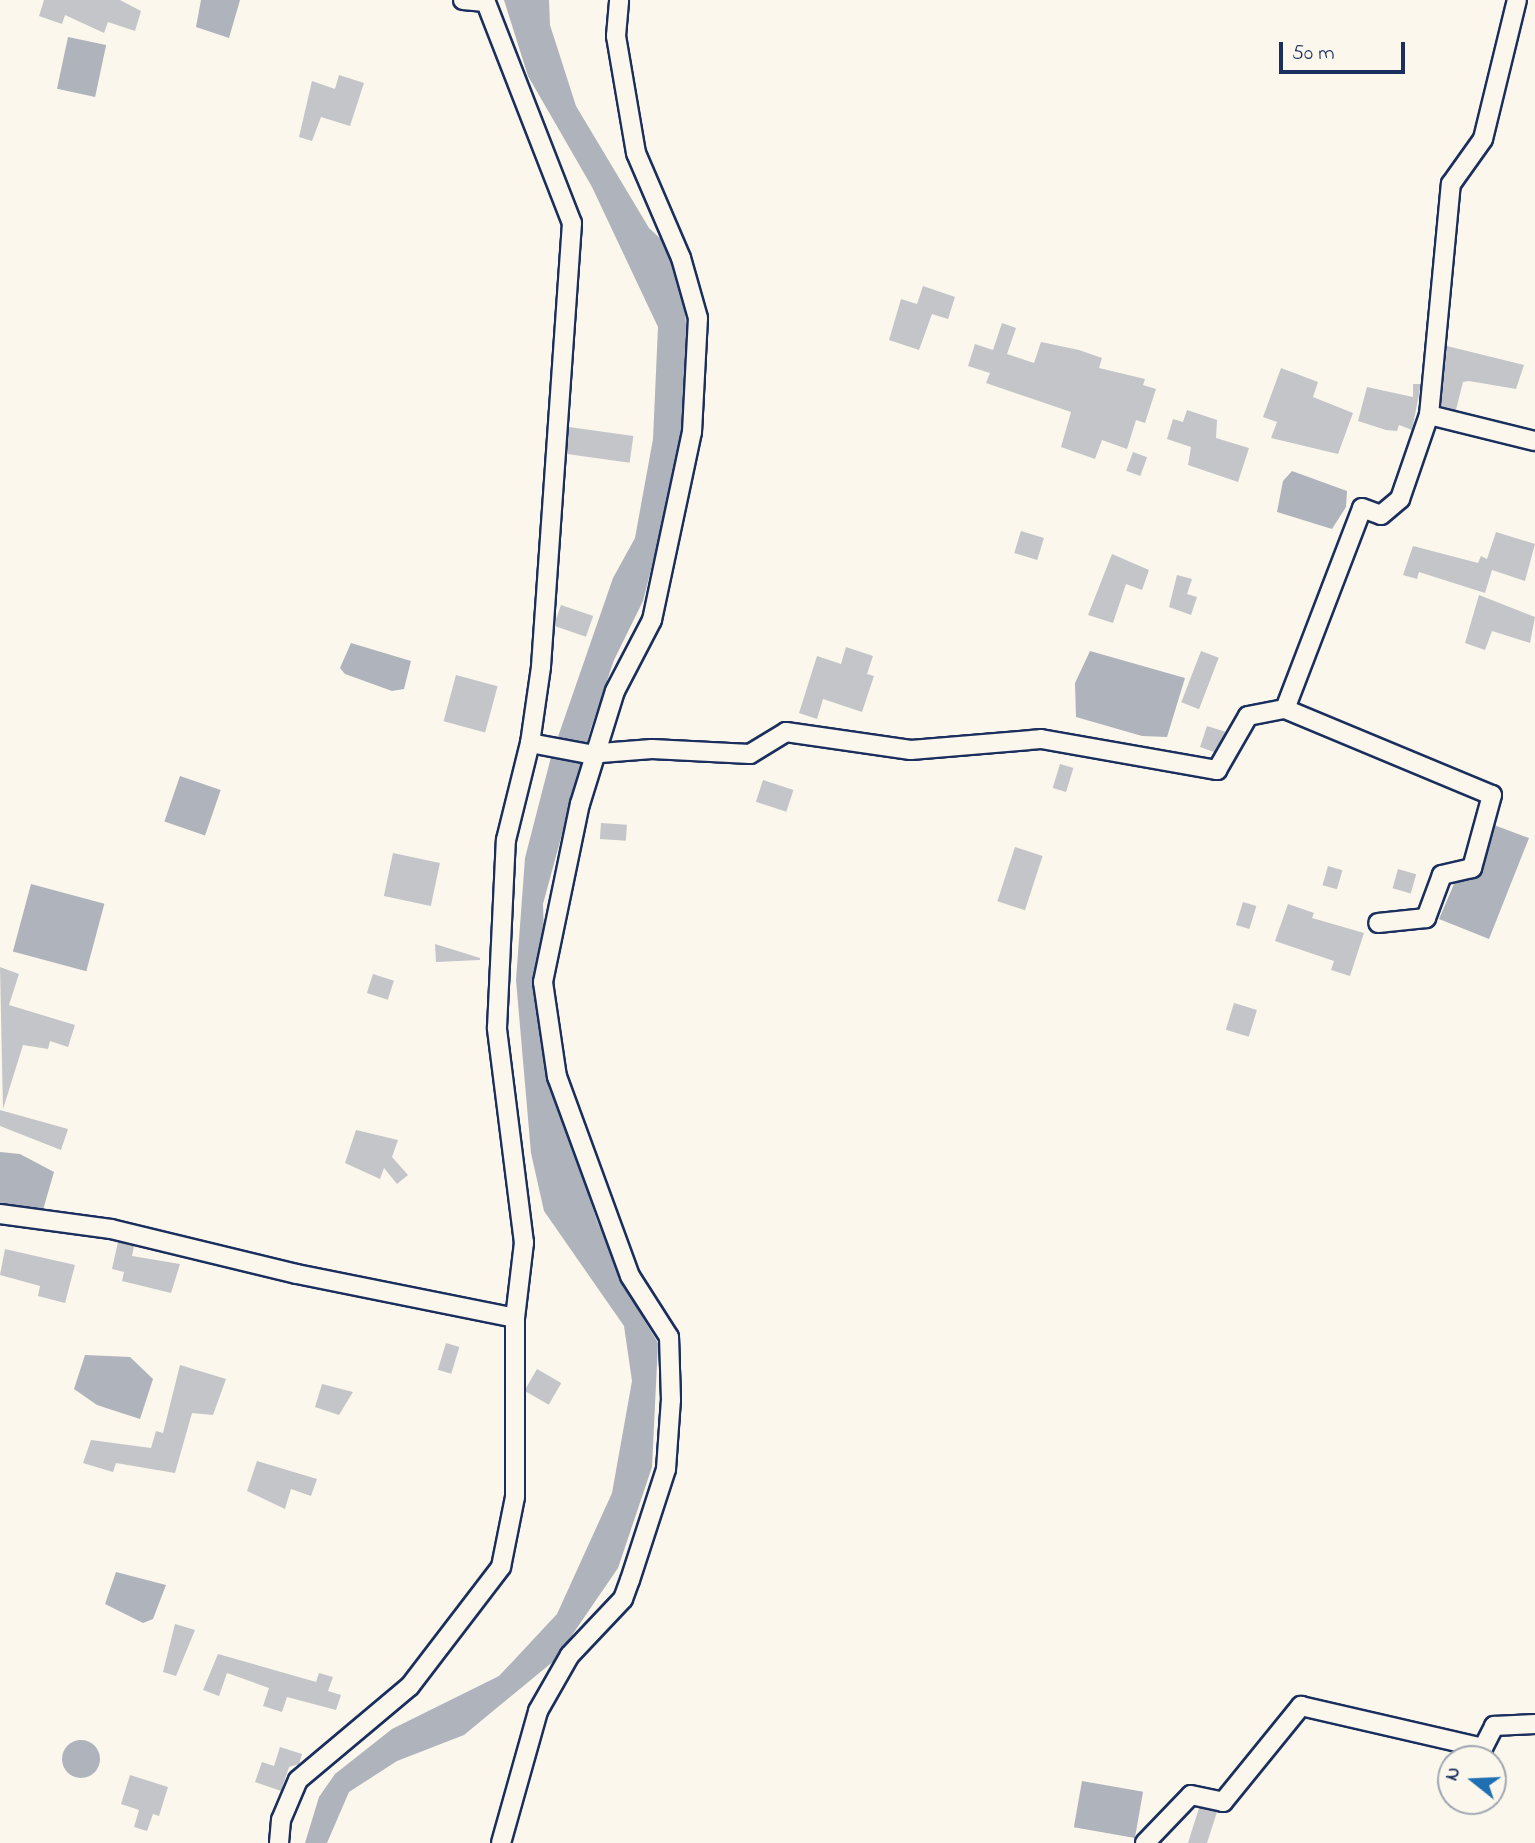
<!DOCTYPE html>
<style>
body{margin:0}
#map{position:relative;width:1535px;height:1843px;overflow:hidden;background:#fbf7ec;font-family:"Indie Flower",sans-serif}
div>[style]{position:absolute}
.water>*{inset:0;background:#afb3bb;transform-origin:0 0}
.round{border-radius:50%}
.building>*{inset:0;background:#c3c5c9;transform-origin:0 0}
.roads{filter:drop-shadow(2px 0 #1b2f5e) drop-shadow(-2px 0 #1b2f5e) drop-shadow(0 2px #1b2f5e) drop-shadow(0 -2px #1b2f5e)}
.minor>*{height:18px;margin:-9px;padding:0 9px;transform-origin:9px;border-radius:9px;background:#fbf7ec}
span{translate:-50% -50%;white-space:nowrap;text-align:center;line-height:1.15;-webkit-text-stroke:7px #fbf7ec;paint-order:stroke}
.north{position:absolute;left:1437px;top:1745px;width:70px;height:70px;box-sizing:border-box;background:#fbf7ec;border:2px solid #a1a7b3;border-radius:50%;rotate:288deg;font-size:19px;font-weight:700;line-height:28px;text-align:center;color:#1b2f5e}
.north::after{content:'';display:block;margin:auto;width:24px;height:32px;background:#1f6fb2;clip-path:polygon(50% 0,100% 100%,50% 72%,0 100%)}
.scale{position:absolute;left:1279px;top:42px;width:126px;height:32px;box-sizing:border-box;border:4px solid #1b2f5e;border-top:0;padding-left:9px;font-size:21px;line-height:24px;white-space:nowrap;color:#1b2f5e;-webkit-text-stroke:5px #fbf7ec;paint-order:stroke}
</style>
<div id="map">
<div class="water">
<div style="clip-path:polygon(201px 0,240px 0,229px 38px,196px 27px)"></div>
<div style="clip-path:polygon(504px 0,549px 0,550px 25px,576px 106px,649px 228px,681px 258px,689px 365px,683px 443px,643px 601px,614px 660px,590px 731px,543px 904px,548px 1052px,569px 1135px,597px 1221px,628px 1293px,658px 1343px,652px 1467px,618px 1568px,555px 1660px,464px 1735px,397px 1761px,349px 1792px,327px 1843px,305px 1843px,319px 1797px,335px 1774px,392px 1729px,499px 1676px,557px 1614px,612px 1493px,632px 1381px,624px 1326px,544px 1211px,531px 1153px,516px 980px,525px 858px,551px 757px,613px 578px,635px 538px,653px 439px,658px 327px,592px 187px,528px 76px)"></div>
<div style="left:68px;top:37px;width:39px;height:53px;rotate:12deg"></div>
<div style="clip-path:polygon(1292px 471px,1347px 491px,1346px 507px,1332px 529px,1277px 512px,1283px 481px)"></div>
<div style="clip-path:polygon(351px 643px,411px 661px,404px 689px,392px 691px,345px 674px,340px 668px)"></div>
<div style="clip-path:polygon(1090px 651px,1185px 678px,1167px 737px,1142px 736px,1076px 717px,1075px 683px)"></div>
<div style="left:180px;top:776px;width:43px;height:48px;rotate:19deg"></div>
<div style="clip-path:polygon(1494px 825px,1529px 838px,1489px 939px,1439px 919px,1454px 884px,1472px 875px)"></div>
<div style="left:31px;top:884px;width:76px;height:70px;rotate:15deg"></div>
<div style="clip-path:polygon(0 1152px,20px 1154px,54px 1172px,43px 1210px,0 1207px)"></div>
<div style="clip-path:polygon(85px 1355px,130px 1357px,153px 1379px,140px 1419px,97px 1405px,74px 1389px)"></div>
<div style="clip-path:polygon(116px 1572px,166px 1585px,153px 1619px,143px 1623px,105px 1604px)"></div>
<div class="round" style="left:62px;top:1740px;width:38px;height:38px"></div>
<div style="left:1082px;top:1781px;width:62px;height:47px;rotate:10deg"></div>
</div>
<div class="building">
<div style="clip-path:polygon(44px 0,120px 0,141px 11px,135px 31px,108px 22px,104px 33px,65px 15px,62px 24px,39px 16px)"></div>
<div style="clip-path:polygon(339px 75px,364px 83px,350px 126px,321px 117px,312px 141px,299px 137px,312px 81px,335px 89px)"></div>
<div style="clip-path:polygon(923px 286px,955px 297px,948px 319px,932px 314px,919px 350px,889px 340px,901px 299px,917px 304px)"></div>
<div style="clip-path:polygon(1002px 323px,1016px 328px,1007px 354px,1034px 363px,1041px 342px,1079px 350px,1102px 358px,1099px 368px,1145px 379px,1143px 385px,1156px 389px,1145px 423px,1136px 420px,1127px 449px,1102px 440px,1095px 459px,1061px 447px,1071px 412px,986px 383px,990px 373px,968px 366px,975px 344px,993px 350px)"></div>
<div style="clip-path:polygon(1447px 346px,1524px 365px,1516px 389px,1469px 381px,1463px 382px,1456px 410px,1441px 406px)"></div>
<div style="clip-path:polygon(1281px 368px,1318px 382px,1313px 397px,1353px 413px,1338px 454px,1271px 438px,1277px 422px,1263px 417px)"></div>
<div style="clip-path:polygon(1413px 384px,1421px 384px,1412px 430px,1399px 425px,1397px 431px,1386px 430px,1358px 421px,1367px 387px,1413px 397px)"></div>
<div style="clip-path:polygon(1187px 410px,1217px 420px,1216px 438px,1249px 448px,1238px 482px,1188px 465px,1191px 447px,1167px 439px,1173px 419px,1183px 422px)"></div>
<div style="left:569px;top:427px;width:65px;height:27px;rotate:8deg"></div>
<div style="left:1133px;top:452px;width:15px;height:20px;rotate:20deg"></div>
<div style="left:1021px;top:531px;width:24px;height:23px;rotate:17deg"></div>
<div style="clip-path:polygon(1496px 532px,1535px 544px,1525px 581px,1492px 570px,1485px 593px,1419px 572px,1417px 579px,1403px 575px,1413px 546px,1478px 563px,1481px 556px,1487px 559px)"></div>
<div style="clip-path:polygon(1112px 554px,1149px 570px,1142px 590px,1126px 584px,1113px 623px,1088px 615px)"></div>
<div style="clip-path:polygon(1177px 575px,1192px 579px,1187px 594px,1197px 597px,1191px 615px,1169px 607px)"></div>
<div style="clip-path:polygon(1479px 595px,1535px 617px,1530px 643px,1492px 631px,1485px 650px,1465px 643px)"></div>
<div style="left:561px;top:605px;width:34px;height:22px;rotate:19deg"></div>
<div style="clip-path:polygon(846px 647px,873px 656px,867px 674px,874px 676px,862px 712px,823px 699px,817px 719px,799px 713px,817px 656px,841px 664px)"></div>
<div style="left:1201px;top:651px;width:19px;height:55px;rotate:21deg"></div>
<div style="left:456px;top:675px;width:43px;height:48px;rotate:15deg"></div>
<div style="clip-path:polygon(1207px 726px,1226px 732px,1214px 752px,1200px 747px)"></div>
<div style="left:1060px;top:764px;width:14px;height:25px;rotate:17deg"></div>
<div style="left:763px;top:780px;width:32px;height:23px;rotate:18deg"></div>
<div style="left:601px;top:823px;width:26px;height:16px;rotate:4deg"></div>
<div style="left:1015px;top:847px;width:29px;height:57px;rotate:18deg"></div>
<div style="left:393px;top:853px;width:48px;height:44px;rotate:12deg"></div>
<div style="left:1328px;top:866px;width:15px;height:20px;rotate:16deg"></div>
<div style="left:1398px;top:869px;width:19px;height:20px;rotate:16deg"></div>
<div style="left:1243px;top:902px;width:14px;height:24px;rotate:17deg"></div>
<div style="clip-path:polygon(1288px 904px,1314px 913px,1312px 918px,1364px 933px,1350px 976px,1331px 970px,1334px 961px,1275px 941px)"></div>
<div style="clip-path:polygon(435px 944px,480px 958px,480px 960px,436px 962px)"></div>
<div style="clip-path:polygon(0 967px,19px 974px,9px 1005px,75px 1025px,68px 1047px,50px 1041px,48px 1049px,23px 1045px,3px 1109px)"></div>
<div style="left:373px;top:974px;width:22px;height:20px;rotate:18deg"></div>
<div style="left:1234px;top:1003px;width:24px;height:28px;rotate:17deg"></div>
<div style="clip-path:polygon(0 1110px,68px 1129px,61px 1150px,0 1126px)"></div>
<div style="clip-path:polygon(356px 1130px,398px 1140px,392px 1157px,408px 1175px,397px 1184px,384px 1168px,380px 1179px,345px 1163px)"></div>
<div style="clip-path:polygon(118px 1242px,134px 1246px,132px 1256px,180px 1264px,171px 1293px,122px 1281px,124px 1272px,112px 1269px)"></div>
<div style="clip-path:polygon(5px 1249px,75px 1265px,65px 1303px,38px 1296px,40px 1286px,0 1275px)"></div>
<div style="left:446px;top:1343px;width:14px;height:28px;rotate:17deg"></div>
<div style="clip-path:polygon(180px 1365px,226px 1379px,213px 1415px,192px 1413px,175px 1473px,116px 1463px,113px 1472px,83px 1463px,91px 1440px,151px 1448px,156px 1431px,163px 1433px)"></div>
<div style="left:537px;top:1369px;width:28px;height:25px;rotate:30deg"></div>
<div style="clip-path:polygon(322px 1384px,353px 1392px,339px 1415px,315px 1407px)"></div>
<div style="clip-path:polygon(257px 1461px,317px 1479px,311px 1496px,291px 1489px,285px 1509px,247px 1491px)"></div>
<div style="clip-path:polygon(175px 1624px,195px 1630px,176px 1676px,163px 1672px)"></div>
<div style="clip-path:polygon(218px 1654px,316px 1682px,319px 1673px,333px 1677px,328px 1691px,341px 1695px,336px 1710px,287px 1697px,282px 1712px,263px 1706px,269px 1688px,227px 1673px,219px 1696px,203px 1690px)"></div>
<div style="clip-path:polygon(280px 1747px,302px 1754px,299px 1764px,289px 1767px,281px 1791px,255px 1782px,262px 1762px,274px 1766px)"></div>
<div style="clip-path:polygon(130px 1775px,168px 1787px,159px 1816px,153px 1814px,147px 1831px,134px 1827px,139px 1810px,121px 1804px)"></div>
<div style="clip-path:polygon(1199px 1808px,1217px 1812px,1207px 1843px,1188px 1843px)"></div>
</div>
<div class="roads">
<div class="minor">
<div style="left:463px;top:0;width:22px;rotate:5deg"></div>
<div style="left:485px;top:0;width:239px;rotate:68.7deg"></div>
<div style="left:572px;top:223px;width:445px;rotate:94deg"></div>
<div style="left:541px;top:667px;width:77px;rotate:98.2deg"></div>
<div style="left:1429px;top:415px;width:109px;rotate:13.8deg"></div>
<div style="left:1285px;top:709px;width:215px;rotate:-69deg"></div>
<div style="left:1362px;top:508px;width:20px;rotate:20deg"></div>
<div style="left:1381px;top:515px;width:25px;rotate:-40deg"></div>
<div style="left:1400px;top:499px;width:89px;rotate:-71deg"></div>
<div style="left:1429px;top:415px;width:232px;rotate:-84.6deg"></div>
<div style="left:1451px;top:184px;width:55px;rotate:-54.6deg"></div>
<div style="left:1483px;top:139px;width:143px;rotate:-76.3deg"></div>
<div style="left:0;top:1214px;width:112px;rotate:7.7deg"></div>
<div style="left:111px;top:1229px;width:191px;rotate:13.6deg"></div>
<div style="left:297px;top:1274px;width:222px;rotate:11.4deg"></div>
<div style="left:515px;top:1318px;width:179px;rotate:90deg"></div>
<div style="left:515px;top:1497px;width:71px;rotate:101.3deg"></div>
<div style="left:501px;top:1567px;width:150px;rotate:127.4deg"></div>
<div style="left:410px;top:1686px;width:146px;rotate:140deg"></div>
<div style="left:298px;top:1780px;width:43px;rotate:113deg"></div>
<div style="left:281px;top:1820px;width:23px;rotate:95deg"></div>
<div style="left:515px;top:1318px;width:76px;rotate:-83.2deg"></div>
<div style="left:524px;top:1243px;width:217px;rotate:-97.2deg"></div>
<div style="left:497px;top:1028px;width:188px;rotate:-87.3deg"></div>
<div style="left:506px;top:840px;width:100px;rotate:-76.1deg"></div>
<div style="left:530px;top:743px;width:59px;rotate:10.7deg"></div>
<div style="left:588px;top:754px;width:64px;rotate:-4.5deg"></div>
<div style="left:652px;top:749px;width:98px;rotate:2.9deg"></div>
<div style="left:750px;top:754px;width:42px;rotate:-31.4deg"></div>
<div style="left:786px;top:732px;width:126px;rotate:8.2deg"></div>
<div style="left:911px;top:750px;width:130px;rotate:-4.8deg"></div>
<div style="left:1041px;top:739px;width:179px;rotate:10deg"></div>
<div style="left:1217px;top:770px;width:62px;rotate:-60.1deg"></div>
<div style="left:1248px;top:716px;width:38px;rotate:-11deg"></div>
<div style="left:1285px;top:709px;width:224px;rotate:22.6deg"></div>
<div style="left:1492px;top:795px;width:76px;rotate:105.3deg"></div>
<div style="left:1472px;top:868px;width:31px;rotate:167deg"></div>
<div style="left:1442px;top:875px;width:46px;rotate:110.4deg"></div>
<div style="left:1426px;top:918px;width:48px;rotate:174.1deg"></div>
<div style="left:501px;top:1843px;width:137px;rotate:-74.3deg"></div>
<div style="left:538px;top:1711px;width:64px;rotate:-60.3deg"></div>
<div style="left:570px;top:1655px;width:77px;rotate:-46.6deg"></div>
<div style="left:623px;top:1599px;width:20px;rotate:-70deg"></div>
<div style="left:630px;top:1580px;width:117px;rotate:-72deg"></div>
<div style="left:666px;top:1469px;width:69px;rotate:-85.9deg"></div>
<div style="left:671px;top:1400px;width:63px;rotate:-91.8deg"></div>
<div style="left:669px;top:1337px;width:72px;rotate:-122.6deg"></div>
<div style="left:630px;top:1276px;width:212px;rotate:-110.1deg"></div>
<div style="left:557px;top:1077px;width:96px;rotate:-98.4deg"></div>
<div style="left:543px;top:982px;width:182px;rotate:-78.3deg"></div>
<div style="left:580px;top:804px;width:118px;rotate:-72.8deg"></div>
<div style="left:615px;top:691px;width:80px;rotate:-62.5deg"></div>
<div style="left:652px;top:620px;width:192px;rotate:-78deg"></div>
<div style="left:692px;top:432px;width:114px;rotate:-87deg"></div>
<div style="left:698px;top:318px;width:62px;rotate:-105.8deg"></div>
<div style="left:681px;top:258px;width:114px;rotate:-113.2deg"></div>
<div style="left:636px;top:153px;width:119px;rotate:-99.7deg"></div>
<div style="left:616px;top:36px;width:36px;rotate:-85deg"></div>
<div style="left:1145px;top:1843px;width:66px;rotate:-46.2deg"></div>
<div style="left:1191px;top:1795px;width:33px;rotate:12deg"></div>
<div style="left:1223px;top:1802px;width:124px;rotate:-50.9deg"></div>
<div style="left:1301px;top:1706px;width:187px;rotate:13deg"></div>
<div style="left:1483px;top:1748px;width:25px;rotate:-63deg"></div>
<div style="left:1494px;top:1726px;width:41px;rotate:-2.8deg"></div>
</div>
</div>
<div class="north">N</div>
<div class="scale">50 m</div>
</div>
